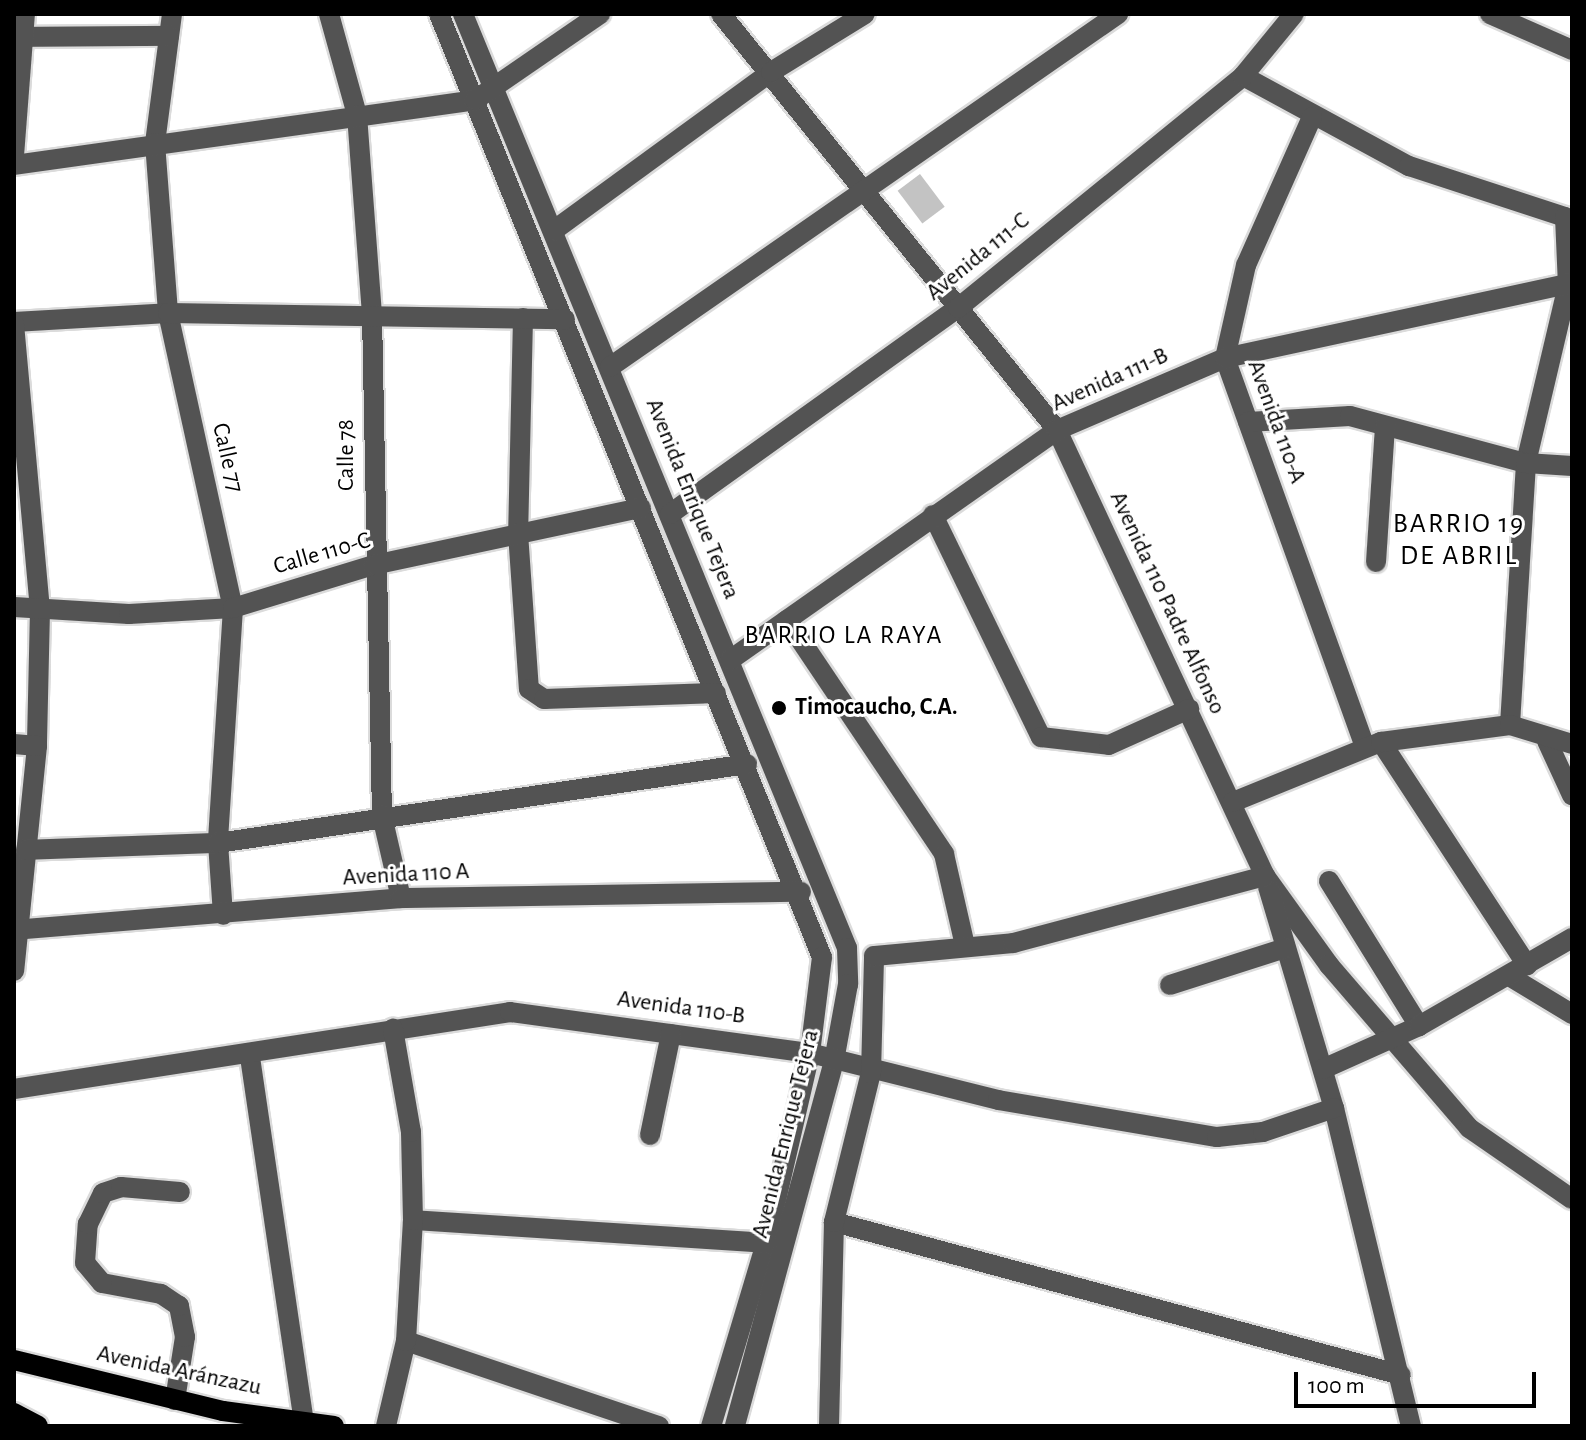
<!DOCTYPE html>
<meta charset="utf-8">
<style>
body{margin:0}
#map{position:relative;width:1586px;height:1440px;overflow:hidden;background:#fff;font-family:"Alegreya Sans",sans-serif}
div>[style]{position:absolute}
.building>*{inset:0;background:#c3c3c3;transform-origin:0 0}
.roads{filter:drop-shadow(2px 0 #dbdbdb) drop-shadow(-2px 0 #dbdbdb) drop-shadow(0 2px #dbdbdb) drop-shadow(0 -2px #dbdbdb)}
.minor>*{height:20px;margin:-10px;padding:0 10px;transform-origin:10px;border-radius:10px;background:#535353}
.major>*{height:20px;margin:-10px;padding:0 10px;transform-origin:10px;border-radius:10px;background:#000}
.dots>*{width:22px;height:22px;translate:-50% -50%;box-sizing:border-box;border:4px solid #fff;border-radius:50%}
span{translate:-50% -50%;white-space:nowrap;text-align:center;line-height:1.15;-webkit-text-stroke:6px #fff;paint-order:stroke}
.street-label{font-size:24px;color:#000}
.poi-label{font-size:24px;color:#000;font-weight:700}
.left{translate:0 -50%;text-align:left}
.neighbourhood-label{font-size:26px;color:#000;letter-spacing:2px}
.quarter-label{font-size:28px;color:#000;letter-spacing:2px}
.frame{position:absolute;inset:0;border:16px solid #000;pointer-events:none}
.scale{position:absolute;left:1294px;top:1372px;width:242px;height:36px;box-sizing:border-box;border:4px solid #000;border-top:0;padding-left:10px;font-size:24px;line-height:28px;white-space:nowrap;color:#000;-webkit-text-stroke:6px #fff;paint-order:stroke}
</style>
<div id="map">
<div class="building">
<div style="left:920px;top:174px;width:41px;height:28px;rotate:53deg"></div>
</div>
<div class="roads">
<div class="minor">
<div style="left:172px;top:14px;width:130px;rotate:97.5deg"></div>
<div style="left:155px;top:143px;width:170px;rotate:85.6deg"></div>
<div style="left:168px;top:313px;width:302px;rotate:77.6deg"></div>
<div style="left:233px;top:608px;width:235px;rotate:93.7deg"></div>
<div style="left:218px;top:843px;width:72px;rotate:86deg"></div>
<div style="left:329px;top:14px;width:105px;rotate:74.5deg"></div>
<div style="left:357px;top:115px;width:200px;rotate:85.7deg"></div>
<div style="left:372px;top:314px;width:502px;rotate:88.86deg"></div>
<div style="left:382px;top:816px;width:84px;rotate:77deg"></div>
<div style="left:439px;top:14px;width:1018px;rotate:67.9deg"></div>
<div style="left:822px;top:957px;width:97px;rotate:97.1deg"></div>
<div style="left:810px;top:1053px;width:195px;rotate:103deg"></div>
<div style="left:766px;top:1243px;width:191px;rotate:106.7deg"></div>
<div style="left:463px;top:14px;width:1010px;rotate:67.65deg"></div>
<div style="left:847px;top:948px;width:36px;rotate:88deg"></div>
<div style="left:848px;top:984px;width:78px;rotate:100.3deg"></div>
<div style="left:834px;top:1061px;width:378px;rotate:105.2deg"></div>
<div style="left:721px;top:14px;width:535px;rotate:51.07deg"></div>
<div style="left:1057px;top:430px;width:492px;rotate:65deg"></div>
<div style="left:1265px;top:876px;width:110px;rotate:54.3deg"></div>
<div style="left:1329px;top:965px;width:215px;rotate:49.3deg"></div>
<div style="left:1469px;top:1128px;width:125px;rotate:34.6deg"></div>
<div style="left:1490px;top:14px;width:90px;rotate:23.7deg"></div>
<div style="left:14px;top:37px;width:155px;rotate:-0.4deg"></div>
<div style="left:1243px;top:76px;width:189px;rotate:28.5deg"></div>
<div style="left:1409px;top:166px;width:164px;rotate:18.1deg"></div>
<div style="left:1565px;top:217px;width:68px;rotate:87.5deg"></div>
<div style="left:1568px;top:285px;width:183px;rotate:103.3deg"></div>
<div style="left:1526px;top:463px;width:262px;rotate:93.5deg"></div>
<div style="left:1312px;top:117px;width:162px;rotate:114deg"></div>
<div style="left:1246px;top:265px;width:95px;rotate:102.7deg"></div>
<div style="left:1225px;top:358px;width:413px;rotate:70.2deg"></div>
<div style="left:14px;top:156px;width:142px;rotate:-85.6deg"></div>
<div style="left:14px;top:165px;width:466px;rotate:-8deg"></div>
<div style="left:475px;top:100px;width:152px;rotate:-34.5deg"></div>
<div style="left:553px;top:231px;width:270px;rotate:-36.1deg"></div>
<div style="left:771px;top:72px;width:110px;rotate:-31.7deg"></div>
<div style="left:523px;top:318px;width:215px;rotate:91.3deg"></div>
<div style="left:518px;top:533px;width:156px;rotate:86deg"></div>
<div style="left:529px;top:689px;width:18px;rotate:34deg"></div>
<div style="left:544px;top:699px;width:172px;rotate:-2deg"></div>
<div style="left:14px;top:322px;width:154px;rotate:-3.3deg"></div>
<div style="left:168px;top:313px;width:397px;rotate:0.9deg"></div>
<div style="left:14px;top:324px;width:287px;rotate:84.8deg"></div>
<div style="left:40px;top:610px;width:136px;rotate:91.3deg"></div>
<div style="left:37px;top:746px;width:226px;rotate:95.8deg"></div>
<div style="left:610px;top:367px;width:619px;rotate:-34.79deg"></div>
<div style="left:1248px;top:422px;width:102px;rotate:-3.4deg"></div>
<div style="left:1350px;top:416px;width:182px;rotate:15deg"></div>
<div style="left:1526px;top:463px;width:46px;rotate:3.7deg"></div>
<div style="left:670px;top:514px;width:354px;rotate:-35.6deg"></div>
<div style="left:958px;top:308px;width:367px;rotate:-39.1deg"></div>
<div style="left:1243px;top:76px;width:80px;rotate:-50.6deg"></div>
<div style="left:933px;top:515px;width:247px;rotate:64.1deg"></div>
<div style="left:1041px;top:737px;width:68px;rotate:6.7deg"></div>
<div style="left:1109px;top:745px;width:88px;rotate:-24.2deg"></div>
<div style="left:1376px;top:562px;width:136px;rotate:-86.2deg"></div>
<div style="left:14px;top:607px;width:115px;rotate:3.5deg"></div>
<div style="left:129px;top:614px;width:104px;rotate:-3.3deg"></div>
<div style="left:233px;top:608px;width:147px;rotate:-17deg"></div>
<div style="left:374px;top:565px;width:273px;rotate:-12.1deg"></div>
<div style="left:787px;top:620px;width:282px;rotate:56.1deg"></div>
<div style="left:944px;top:854px;width:94px;rotate:77.1deg"></div>
<div style="left:730px;top:660px;width:400px;rotate:-35.1deg"></div>
<div style="left:1057px;top:430px;width:183px;rotate:-23.2deg"></div>
<div style="left:1225px;top:358px;width:355px;rotate:-12.2deg"></div>
<div style="left:1547px;top:741px;width:60px;rotate:65.2deg"></div>
<div style="left:1381px;top:742px;width:267px;rotate:56.8deg"></div>
<div style="left:14px;top:744px;width:23px;rotate:5deg"></div>
<div style="left:1233px;top:802px;width:160px;rotate:-22.1deg"></div>
<div style="left:1381px;top:742px;width:130px;rotate:-7.5deg"></div>
<div style="left:1510px;top:725px;width:65px;rotate:17deg"></div>
<div style="left:26px;top:850px;width:192px;rotate:-2.1deg"></div>
<div style="left:218px;top:843px;width:535px;rotate:-8.49deg"></div>
<div style="left:1329px;top:881px;width:171px;rotate:58.2deg"></div>
<div style="left:1268px;top:887px;width:231px;rotate:73.4deg"></div>
<div style="left:1334px;top:1108px;width:327px;rotate:76.4deg"></div>
<div style="left:14px;top:930px;width:388px;rotate:-4.7deg"></div>
<div style="left:401px;top:898px;width:400px;rotate:-0.9deg"></div>
<div style="left:1509px;top:976px;width:74px;rotate:31.1deg"></div>
<div style="left:1170px;top:985px;width:121px;rotate:-17.8deg"></div>
<div style="left:250px;top:1057px;width:368px;rotate:81.6deg"></div>
<div style="left:1323px;top:1069px;width:105px;rotate:-24.1deg"></div>
<div style="left:1419px;top:1026px;width:177px;rotate:-29.9deg"></div>
<div style="left:14px;top:1089px;width:502px;rotate:-8.82deg"></div>
<div style="left:510px;top:1012px;width:303px;rotate:7.8deg"></div>
<div style="left:810px;top:1053px;width:194px;rotate:14deg"></div>
<div style="left:998px;top:1100px;width:222px;rotate:9.6deg"></div>
<div style="left:1217px;top:1137px;width:46px;rotate:-6.2deg"></div>
<div style="left:1263px;top:1132px;width:75px;rotate:-18.7deg"></div>
<div style="left:650px;top:1135px;width:103px;rotate:-78.3deg"></div>
<div style="left:413px;top:1220px;width:354px;rotate:3.7deg"></div>
<div style="left:834px;top:1222px;width:587px;rotate:15.1deg"></div>
<div style="left:406px;top:1341px;width:267px;rotate:18.6deg"></div>
<div style="left:175px;top:1400px;width:64px;rotate:-81deg"></div>
<div style="left:185px;top:1337px;width:32px;rotate:-101deg"></div>
<div style="left:179px;top:1306px;width:22px;rotate:-146deg"></div>
<div style="left:161px;top:1294px;width:60px;rotate:-169.4deg"></div>
<div style="left:102px;top:1283px;width:26px;rotate:-130deg"></div>
<div style="left:85px;top:1263px;width:39px;rotate:-86deg"></div>
<div style="left:88px;top:1224px;width:34px;rotate:-64deg"></div>
<div style="left:103px;top:1193px;width:19px;rotate:-18deg"></div>
<div style="left:121px;top:1187px;width:59px;rotate:4.8deg"></div>
<div style="left:386px;top:1426px;width:87px;rotate:-76.8deg"></div>
<div style="left:406px;top:1341px;width:121px;rotate:-86.7deg"></div>
<div style="left:413px;top:1220px;width:88px;rotate:-91.3deg"></div>
<div style="left:411px;top:1132px;width:105px;rotate:-99.9deg"></div>
<div style="left:829px;top:1426px;width:204px;rotate:-88.6deg"></div>
<div style="left:834px;top:1222px;width:154px;rotate:-76.1deg"></div>
<div style="left:871px;top:1073px;width:117px;rotate:-88.5deg"></div>
<div style="left:874px;top:956px;width:140px;rotate:-5.3deg"></div>
<div style="left:1013px;top:943px;width:261px;rotate:-14.9deg"></div>
</div>
<div class="major">
<div style="left:14px;top:1360px;width:215px;rotate:13.7deg"></div>
<div style="left:223px;top:1411px;width:112px;rotate:7.7deg"></div>
<div style="left:14px;top:1413px;width:27px;rotate:28deg"></div>
</div>
</div>
<div class="dots">
<div style="left:779px;top:708px;background:#000"></div>
</div>
<div class="street-label">
<span style="left:978px;top:257px;rotate:-39deg">Avenida 111-C</span>
<span style="left:1110px;top:380px;rotate:-24deg">Avenida 111-B</span>
<span style="left:1276px;top:422px;rotate:70deg">Avenida 110-A</span>
<span style="left:347px;top:455px;rotate:-90deg">Calle 78</span>
<span style="left:227px;top:458px;rotate:77deg">Calle 77</span>
<span style="left:692px;top:499px;rotate:68deg">Avenida Enrique Tejera</span>
<span style="left:322px;top:554px;rotate:-16deg">Calle 110-C</span>
<span style="left:1167px;top:603px;rotate:65deg">Avenida 110 Padre Alfonso</span>
<span style="left:406px;top:875px;rotate:-3deg">Avenida 110 A</span>
<span style="left:681px;top:1008px;rotate:8deg">Avenida 110-B</span>
<span style="left:786px;top:1134px;rotate:-76deg">Avenida Enrique Tejera</span>
<span style="left:179px;top:1371px;rotate:12deg">Avenida Aránzazu</span>
</div>
<div class="poi-label">
<span class="left" style="left:795px;top:708px">Timocaucho, C.A.</span>
</div>
<div class="neighbourhood-label">
<span style="left:844px;top:636px">BARRIO LA RAYA</span>
</div>
<div class="quarter-label">
<span style="left:1459px;top:540px">BARRIO 19<br>DE ABRIL</span>
</div>
<div class="frame"></div>
<div class="scale">100 m</div>
</div>
